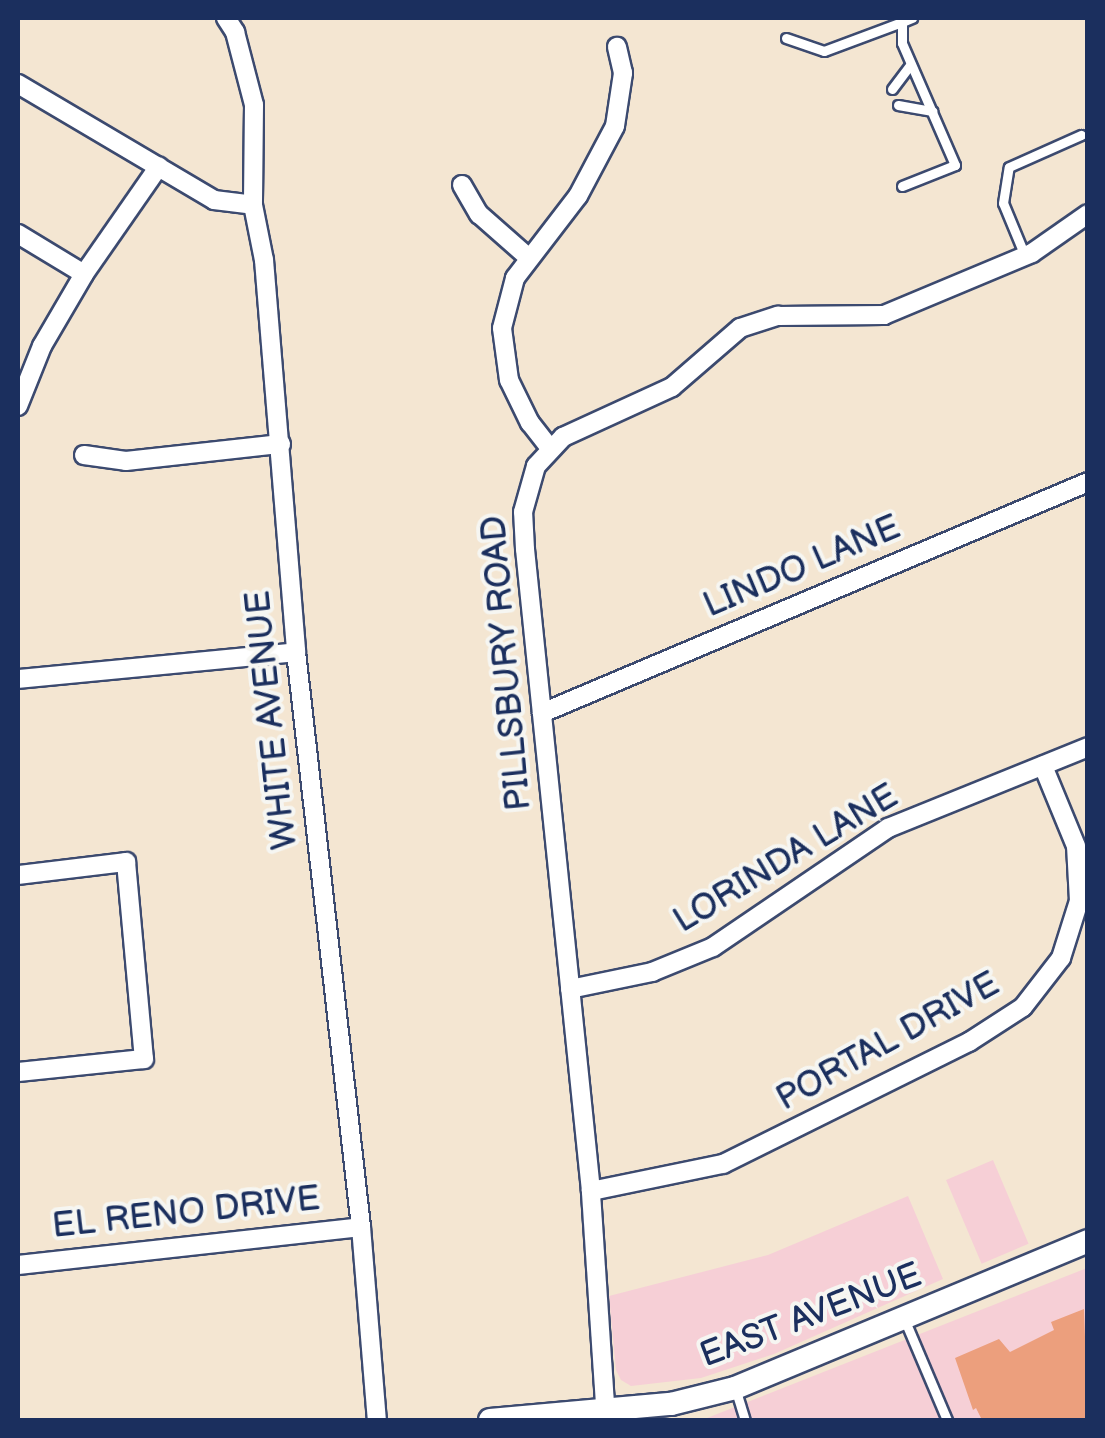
<!DOCTYPE html>
<style>
body{margin:0}
#map{position:relative;width:1105px;height:1438px;overflow:hidden;background:#f4e6d2;font-family:"Balsamiq Sans",sans-serif}
div>[style]{position:absolute}
.built>*{inset:0;background:#f6cfd6;transform-origin:0 0}
.building>*{inset:0;background:#ec9f7d}
.roads{filter:drop-shadow(2px 0 #3c4a6f) drop-shadow(-2px 0 #3c4a6f) drop-shadow(0 2px #3c4a6f) drop-shadow(0 -2px #3c4a6f)}
.service>*{height:9px;margin:-4.5px;padding:0 4.5px;transform-origin:4.5px;border-radius:4.5px;background:#fff}
.minor>*{height:18px;margin:-9px;padding:0 9px;transform-origin:9px;border-radius:9px;background:#fff}
.secondary>*{height:22px;margin:-11px;padding:0 11px;transform-origin:11px;border-radius:11px;background:#fff}
span{translate:-50% -50%;white-space:nowrap;text-align:center;line-height:1.15;-webkit-text-stroke:8px #f6f6f2;paint-order:stroke}
.street-label{font-size:35px;color:#1b2f5e}
.frame{position:absolute;inset:0;border:20px solid #1b2f5e;pointer-events:none}
</style>
<div id="map">
<div class="built">
<div style="left:993px;top:1160px;width:91px;height:51px;rotate:67deg"></div>
<div style="clip-path:polygon(908px 1196px,943px 1279px,774px 1354px,701px 1378px,631px 1386px,621px 1380px,616px 1370px,609px 1296px,768px 1255px)"></div>
<div style="clip-path:polygon(1087px 1268px,1087px 1420px,702px 1420px)"></div>
</div>
<div class="building">
<div style="clip-path:polygon(1084px 1309px,1088px 1420px,982px 1420px,976px 1408px,973px 1410px,955px 1358px,999px 1339px,1010px 1352px,1054px 1330px,1051px 1322px)"></div>
</div>
<div class="roads">
<div class="service">
<div style="left:786px;top:38px;width:40px;rotate:18.9deg"></div>
<div style="left:824px;top:51px;width:83px;rotate:-20.4deg"></div>
<div style="left:892px;top:89px;width:31px;rotate:-53deg"></div>
<div style="left:898px;top:105px;width:35px;rotate:10deg"></div>
<div style="left:902px;top:186px;width:57px;rotate:-21.6deg"></div>
<div style="left:955px;top:165px;width:133px;rotate:-113.5deg"></div>
<div style="left:902px;top:43px;width:21px;rotate:-90deg"></div>
<div style="left:902px;top:22px;width:11px;rotate:-22deg"></div>
<div style="left:1025px;top:256px;width:57px;rotate:-112.5deg"></div>
<div style="left:1003px;top:203px;width:36px;rotate:-81deg"></div>
<div style="left:1009px;top:167px;width:79px;rotate:-24deg"></div>
<div style="left:905px;top:1321px;width:108px;rotate:67deg"></div>
<div style="left:736px;top:1391px;width:30px;rotate:73deg"></div>
</div>
<div class="minor">
<div style="left:226px;top:18px;width:17px;rotate:57deg"></div>
<div style="left:235px;top:32px;width:75px;rotate:75.4deg"></div>
<div style="left:254px;top:105px;width:100px;rotate:90.6deg"></div>
<div style="left:253px;top:205px;width:56px;rotate:78.7deg"></div>
<div style="left:264px;top:260px;width:393px;rotate:85.3deg"></div>
<div style="left:296px;top:652px;width:579px;rotate:83.55deg"></div>
<div style="left:361px;top:1227px;width:194px;rotate:85.3deg"></div>
<div style="left:18px;top:84px;width:228px;rotate:30.6deg"></div>
<div style="left:214px;top:200px;width:39px;rotate:7deg"></div>
<div style="left:462px;top:185px;width:34px;rotate:60deg"></div>
<div style="left:479px;top:214px;width:65px;rotate:41.3deg"></div>
<div style="left:18px;top:234px;width:77px;rotate:31.2deg"></div>
<div style="left:18px;top:406px;width:65px;rotate:-68.2deg"></div>
<div style="left:42px;top:346px;width:83px;rotate:-59.7deg"></div>
<div style="left:84px;top:274px;width:131px;rotate:-55.2deg"></div>
<div style="left:549px;top:447px;width:31px;rotate:-128deg"></div>
<div style="left:530px;top:423px;width:48px;rotate:-116deg"></div>
<div style="left:509px;top:380px;width:52px;rotate:-97.7deg"></div>
<div style="left:502px;top:328px;width:52px;rotate:-75.4deg"></div>
<div style="left:515px;top:278px;width:103px;rotate:-52.5deg"></div>
<div style="left:578px;top:196px;width:79px;rotate:-62.1deg"></div>
<div style="left:615px;top:126px;width:54px;rotate:-81.4deg"></div>
<div style="left:623px;top:73px;width:27px;rotate:-103deg"></div>
<div style="left:84px;top:455px;width:42px;rotate:8.1deg"></div>
<div style="left:126px;top:461px;width:156px;rotate:-6.3deg"></div>
<div style="left:18px;top:679px;width:279px;rotate:-5.5deg"></div>
<div style="left:542px;top:713px;width:593px;rotate:-22.93deg"></div>
<div style="left:18px;top:875px;width:109px;rotate:-6.9deg"></div>
<div style="left:126px;top:862px;width:198px;rotate:84.8deg"></div>
<div style="left:144px;top:1059px;width:127px;rotate:174.1deg"></div>
<div style="left:570px;top:989px;width:84px;rotate:-11.7deg"></div>
<div style="left:652px;top:972px;width:66px;rotate:-22.3deg"></div>
<div style="left:713px;top:947px;width:212px;rotate:-34.2deg"></div>
<div style="left:888px;top:828px;width:216px;rotate:-22deg"></div>
<div style="left:591px;top:1191px;width:135px;rotate:-11.6deg"></div>
<div style="left:723px;top:1164px;width:275px;rotate:-26.4deg"></div>
<div style="left:969px;top:1042px;width:64px;rotate:-32.9deg"></div>
<div style="left:1023px;top:1007px;width:62px;rotate:-52.2deg"></div>
<div style="left:1061px;top:958px;width:60px;rotate:-72.5deg"></div>
<div style="left:1079px;top:901px;width:55px;rotate:-93.1deg"></div>
<div style="left:1076px;top:846px;width:87px;rotate:-112.4deg"></div>
<div style="left:18px;top:1265px;width:345px;rotate:-6.3deg"></div>
<div style="left:606px;top:1419px;width:228px;rotate:-93.8deg"></div>
<div style="left:591px;top:1191px;width:645px;rotate:-95.87deg"></div>
<div style="left:525px;top:549px;width:37px;rotate:-93deg"></div>
<div style="left:523px;top:512px;width:48px;rotate:-74.2deg"></div>
<div style="left:536px;top:466px;width:40px;rotate:-47deg"></div>
<div style="left:563px;top:437px;width:120px;rotate:-24.6deg"></div>
<div style="left:672px;top:387px;width:90px;rotate:-40.9deg"></div>
<div style="left:740px;top:328px;width:40px;rotate:-18deg"></div>
<div style="left:778px;top:316px;width:106px;rotate:-0.5deg"></div>
<div style="left:884px;top:315px;width:160px;rotate:-22.7deg"></div>
<div style="left:1032px;top:253px;width:68px;rotate:-34.9deg"></div>
</div>
<div class="secondary">
<div style="left:490px;top:1420px;width:182px;rotate:-5.1deg"></div>
<div style="left:671px;top:1404px;width:66px;rotate:-14deg"></div>
<div style="left:735px;top:1388px;width:382px;rotate:-22.6deg"></div>
</div>
</div>
<div class="street-label">
<span style="left:802px;top:567px;rotate:-23deg">LINDO LANE</span>
<span style="left:507px;top:663px;rotate:-95deg">PILLSBURY ROAD</span>
<span style="left:272px;top:720px;rotate:-96deg">WHITE AVENUE</span>
<span style="left:786px;top:859px;rotate:-31deg">LORINDA LANE</span>
<span style="left:888px;top:1042px;rotate:-29deg">PORTAL DRIVE</span>
<span style="left:186px;top:1213px;rotate:-6deg">EL RENO DRIVE</span>
<span style="left:811px;top:1316px;rotate:-21deg">EAST AVENUE</span>
</div>
<div class="frame"></div>
</div>
